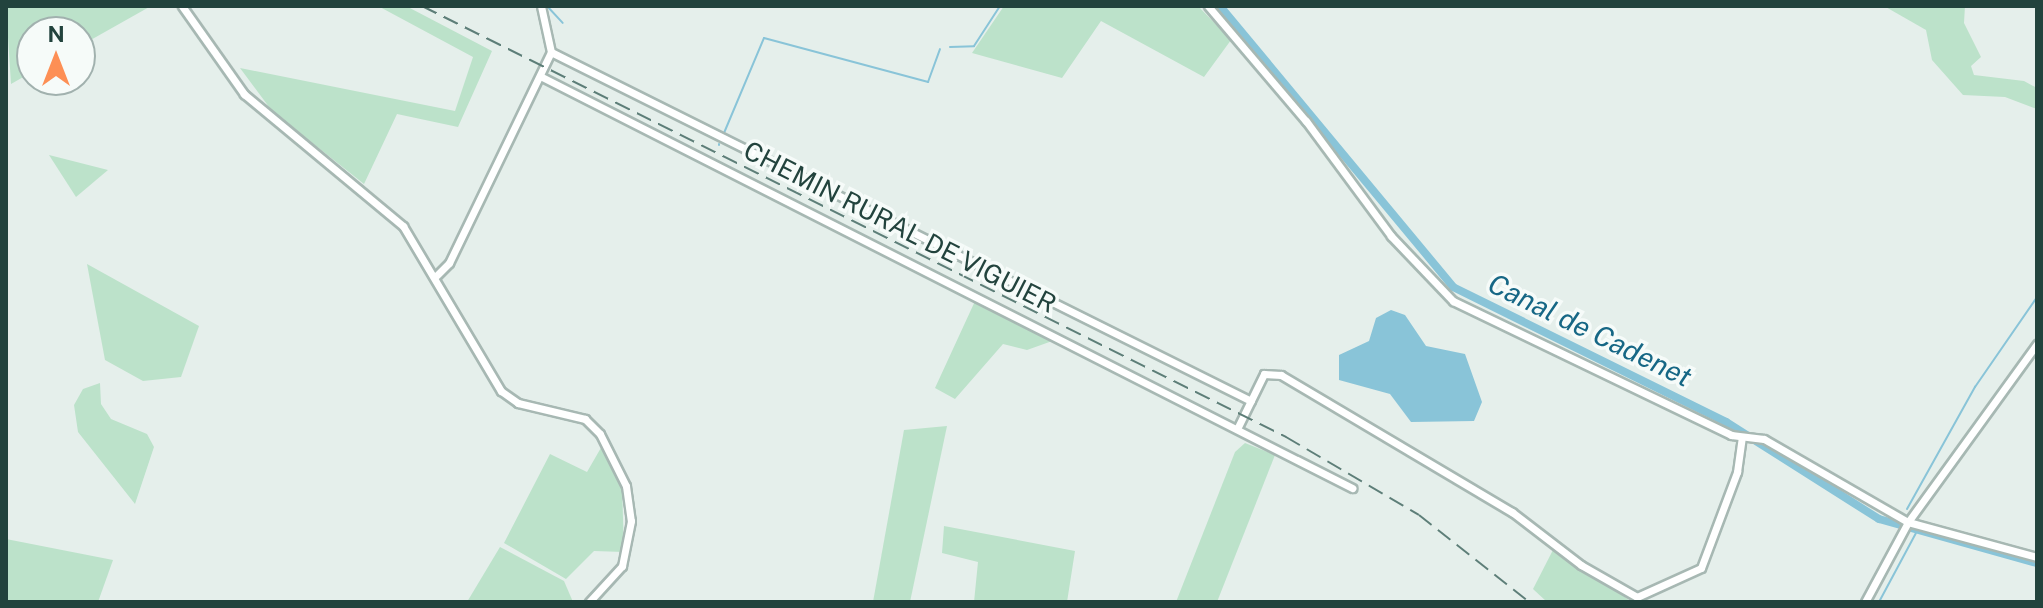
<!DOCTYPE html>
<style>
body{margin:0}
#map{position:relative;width:2043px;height:608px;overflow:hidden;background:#e5efeb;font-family:"Public Sans",sans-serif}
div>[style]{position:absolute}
.green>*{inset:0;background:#bce2ca}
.water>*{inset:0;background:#89c4d8}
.stream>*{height:2px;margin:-1px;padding:0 1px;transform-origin:1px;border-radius:1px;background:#89c4d8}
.canal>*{height:8px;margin:-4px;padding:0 4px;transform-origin:4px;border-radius:4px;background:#89c4d8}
.roads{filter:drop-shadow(2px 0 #a7b8b3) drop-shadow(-2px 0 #a7b8b3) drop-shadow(0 2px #a7b8b3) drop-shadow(0 -2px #a7b8b3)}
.minor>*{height:7px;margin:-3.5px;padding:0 3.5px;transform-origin:3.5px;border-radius:3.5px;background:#fff}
.rail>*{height:2px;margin-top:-1px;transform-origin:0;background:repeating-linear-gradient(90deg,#5d7e78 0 16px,transparent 0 24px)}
span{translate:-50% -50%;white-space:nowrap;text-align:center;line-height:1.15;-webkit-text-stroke:7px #f6fbf9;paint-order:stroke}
.street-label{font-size:26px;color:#22433d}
.water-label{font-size:28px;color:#166785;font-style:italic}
.frame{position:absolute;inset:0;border:8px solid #22433d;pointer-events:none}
.north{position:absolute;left:16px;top:16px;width:80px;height:80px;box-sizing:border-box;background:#f6fbf9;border:2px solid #a1b1ae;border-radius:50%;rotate:0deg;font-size:22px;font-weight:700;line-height:32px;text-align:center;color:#22433d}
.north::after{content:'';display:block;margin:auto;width:28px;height:36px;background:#fd8f55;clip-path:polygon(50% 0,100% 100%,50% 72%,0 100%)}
</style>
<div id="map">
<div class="green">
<div style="clip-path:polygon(6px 6px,151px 6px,80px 46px,80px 32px,32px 32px,32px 72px,11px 84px)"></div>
<div style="clip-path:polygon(378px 6px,406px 6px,492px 51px,458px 127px,397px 114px,364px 184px,272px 111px,240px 68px,455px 111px,473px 57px)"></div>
<div style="clip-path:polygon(1004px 6px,1198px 6px,1231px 40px,1204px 77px,1101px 21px,1062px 78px,972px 53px)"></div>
<div style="clip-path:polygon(1884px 6px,1965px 6px,1964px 23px,1981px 57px,1971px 66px,1974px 75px,2024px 81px,2037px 88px,2037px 109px,2005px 97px,1963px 95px,1932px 60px,1926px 30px)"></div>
<div style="clip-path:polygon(49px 155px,108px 170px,76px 197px)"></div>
<div style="clip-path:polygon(87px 264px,199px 326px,181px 377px,143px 381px,105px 360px)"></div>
<div style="clip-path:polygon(976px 299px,1055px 340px,1027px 350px,1003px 344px,955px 399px,935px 388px)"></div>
<div style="clip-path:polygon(100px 383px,101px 404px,111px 419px,147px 434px,154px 447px,135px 504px,78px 432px,74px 405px,83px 389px)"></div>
<div style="clip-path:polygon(947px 426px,910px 602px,873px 602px,904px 430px)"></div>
<div style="clip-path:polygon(1245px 443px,1275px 455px,1217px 602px,1176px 602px,1235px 452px)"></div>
<div style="clip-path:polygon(602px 446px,622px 484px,624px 552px,594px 551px,566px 579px,504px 543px,550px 454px,587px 472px)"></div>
<div style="clip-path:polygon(944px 526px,1075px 551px,1067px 602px,974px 602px,978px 562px,942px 553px)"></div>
<div style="clip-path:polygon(6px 539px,113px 560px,98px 602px,6px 602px)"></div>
<div style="clip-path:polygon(500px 547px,564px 581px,573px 602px,467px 602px)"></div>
<div style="clip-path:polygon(1554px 548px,1605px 581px,1631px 602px,1547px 602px,1533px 589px)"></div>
</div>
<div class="water">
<div style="clip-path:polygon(1391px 310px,1405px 315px,1426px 346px,1465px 354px,1482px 402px,1474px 421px,1411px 422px,1390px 394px,1339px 380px,1339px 355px,1369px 341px,1376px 318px)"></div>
</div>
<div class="stream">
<div style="left:547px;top:6px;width:23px;rotate:47deg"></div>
<div style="left:950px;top:47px;width:24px;rotate:-2deg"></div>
<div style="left:974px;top:46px;width:48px;rotate:-57deg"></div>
<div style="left:724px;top:133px;width:103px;rotate:-67.2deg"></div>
<div style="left:764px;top:38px;width:170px;rotate:15deg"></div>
<div style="left:928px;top:82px;width:35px;rotate:-70deg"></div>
<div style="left:719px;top:145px;width:1px;rotate:-90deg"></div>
<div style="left:1907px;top:509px;width:140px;rotate:-60.9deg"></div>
<div style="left:1975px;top:387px;width:109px;rotate:-55.4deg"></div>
<div style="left:1879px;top:602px;width:78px;rotate:-61.8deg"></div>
</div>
<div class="canal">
<div style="left:1220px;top:6px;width:365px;rotate:50.3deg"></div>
<div style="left:1453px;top:287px;width:305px;rotate:26.3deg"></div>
<div style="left:1726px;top:422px;width:181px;rotate:32.4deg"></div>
<div style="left:1879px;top:519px;width:164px;rotate:15.6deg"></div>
</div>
<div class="roads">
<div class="minor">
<div style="left:182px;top:6px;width:108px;rotate:54.8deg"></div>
<div style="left:244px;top:94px;width:207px;rotate:39.7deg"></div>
<div style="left:403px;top:226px;width:192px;rotate:59.3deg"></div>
<div style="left:501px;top:391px;width:21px;rotate:35deg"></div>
<div style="left:518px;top:403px;width:69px;rotate:13.4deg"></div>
<div style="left:585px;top:419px;width:21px;rotate:45deg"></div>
<div style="left:600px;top:434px;width:58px;rotate:63.4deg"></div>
<div style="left:626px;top:486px;width:35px;rotate:82deg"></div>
<div style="left:631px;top:521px;width:46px;rotate:101.3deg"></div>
<div style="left:622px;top:566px;width:49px;rotate:132.5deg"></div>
<div style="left:1208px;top:6px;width:151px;rotate:49.6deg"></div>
<div style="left:1306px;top:121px;width:143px;rotate:53.5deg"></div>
<div style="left:1391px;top:236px;width:90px;rotate:46.4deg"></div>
<div style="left:1453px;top:301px;width:309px;rotate:25.7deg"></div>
<div style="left:1731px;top:435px;width:33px;rotate:7deg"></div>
<div style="left:1764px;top:439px;width:166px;rotate:30deg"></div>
<div style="left:1908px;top:522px;width:134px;rotate:15.2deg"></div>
<div style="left:551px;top:52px;width:782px;rotate:26.5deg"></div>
<div style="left:540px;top:76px;width:911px;rotate:26.9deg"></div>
<div style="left:437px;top:275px;width:17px;rotate:-45deg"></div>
<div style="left:449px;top:263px;width:234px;rotate:-64.2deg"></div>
<div style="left:551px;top:52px;width:47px;rotate:-102.3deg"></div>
<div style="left:1238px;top:427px;width:59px;rotate:-63.9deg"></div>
<div style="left:1264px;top:374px;width:17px;rotate:3deg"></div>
<div style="left:1281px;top:375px;width:269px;rotate:30.7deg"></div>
<div style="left:1512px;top:512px;width:87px;rotate:37.5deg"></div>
<div style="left:1581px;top:565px;width:64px;rotate:29.7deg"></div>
<div style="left:1637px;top:597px;width:70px;rotate:-24.4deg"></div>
<div style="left:1701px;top:568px;width:103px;rotate:-69.4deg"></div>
<div style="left:1737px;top:472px;width:35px;rotate:-82deg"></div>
<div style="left:1865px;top:602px;width:91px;rotate:-61.7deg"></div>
<div style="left:1908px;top:522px;width:220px;rotate:-54.1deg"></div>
</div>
</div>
<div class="rail">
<div style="left:422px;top:6px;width:966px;rotate:26.51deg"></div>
<div style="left:1286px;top:437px;width:154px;rotate:30.4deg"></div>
<div style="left:1419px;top:515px;width:140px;rotate:38.3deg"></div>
</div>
<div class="street-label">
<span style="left:900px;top:227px;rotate:27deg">CHEMIN RURAL DE VIGUIER</span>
</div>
<div class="water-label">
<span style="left:1590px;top:330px;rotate:26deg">Canal de Cadenet</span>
</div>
<div class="frame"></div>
<div class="north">N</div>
</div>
